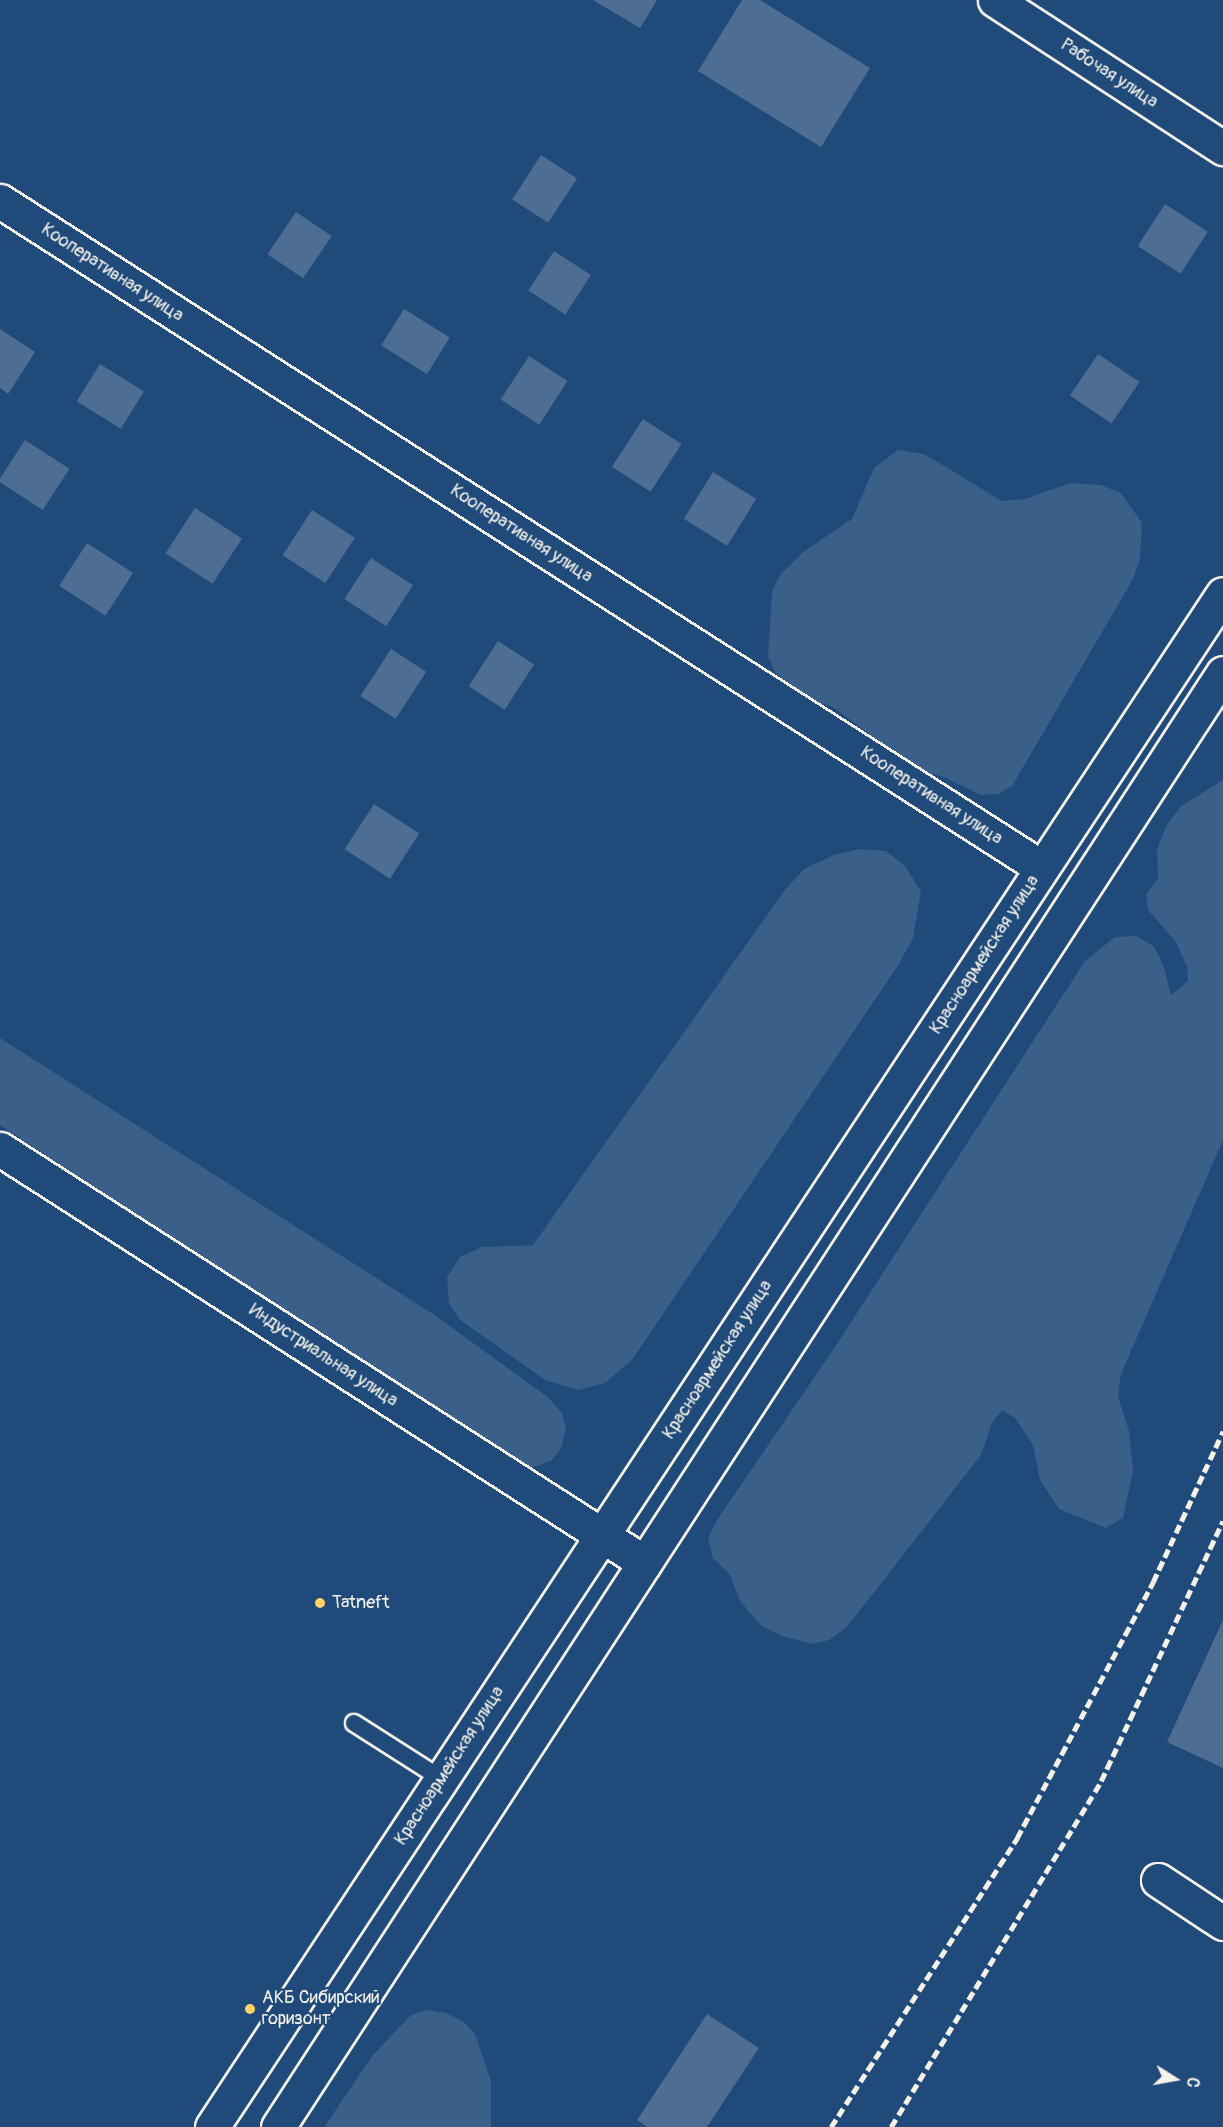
<!DOCTYPE html>
<meta charset="utf-8">
<style>
body{margin:0}
#map{position:relative;width:1223px;height:2127px;overflow:hidden;background:#1f4a7a;font-family:Pangolin,sans-serif}
div>[style]{position:absolute}
.green>*{inset:0;background:#3a5f88}
.building>*{inset:0;background:#4d6e92;transform-origin:0 0}
.roads{filter:drop-shadow(2px 0 #f4f1e8) drop-shadow(-2px 0 #f4f1e8) drop-shadow(0 2px #f4f1e8) drop-shadow(0 -2px #f4f1e8)}
.lane>*{height:16px;margin:-8px;padding:0 8px;transform-origin:8px;border-radius:8px;background:#1f4a7a}
.street>*{height:33px;margin:-16.5px;padding:0 16.5px;transform-origin:16.5px;border-radius:16.5px;background:#1f4a7a}
.secondary>*{height:33px;margin:-16.5px;padding:0 16.5px;transform-origin:16.5px;border-radius:16.5px;background:#1f4a7a}
.primary>*{height:33px;margin:-16.5px;padding:0 16.5px;transform-origin:16.5px;border-radius:16.5px;background:#1f4a7a}
.rail>*{height:4.5px;margin-top:-2.25px;transform-origin:0;background:repeating-linear-gradient(90deg,#f4f1e8 0 9px,transparent 0 13.5px)}
.dots>*{width:16px;height:16px;translate:-50% -50%;box-sizing:border-box;border:3px solid #1f4a7a;border-radius:50%}
span{translate:-50% -50%;white-space:nowrap;text-align:center;line-height:1.15;-webkit-text-stroke:4.5px #1f4a7a;paint-order:stroke}
.street-label{font-size:18px;color:#f4f1e8}
.poi-label{font-size:18px;color:#f4f1e8}
.left{translate:0 -50%;text-align:left}
.north{position:absolute;left:1145px;top:2049px;width:60px;height:60px;-webkit-text-stroke:4px #1f4a7a;paint-order:stroke;rotate:101deg;font-size:16px;font-weight:700;line-height:24px;text-align:center;color:#f4f1e8}
.north::after{content:'';display:block;margin:auto;width:21px;height:27px;background:#f4f1e8;clip-path:polygon(50% 0,100% 100%,50% 72%,0 100%)}
</style>
<div id="map">
<div class="green">
<div style="clip-path:polygon(898px 450px,924px 454px,1002px 501px,1025px 499px,1070px 483px,1101px 485px,1121px 493px,1142px 523px,1140px 560px,1132px 581px,1012px 786px,998px 794px,981px 795px,944px 777px,917px 770px,833px 707px,811px 700px,791px 686px,775px 672px,768px 656px,772px 591px,780px 575px,802px 553px,852px 519px,874px 468px)"></div>
<div style="clip-path:polygon(1223px 780px,1223px 1140px,1121px 1374px,1118px 1396px,1129px 1431px,1133px 1471px,1123px 1518px,1106px 1528px,1059px 1509px,1040px 1480px,1033px 1445px,1015px 1418px,1002px 1410px,992px 1423px,981px 1455px,847px 1627px,829px 1640px,812px 1644px,782px 1636px,762px 1626px,749px 1612px,739px 1599px,730px 1575px,713px 1558px,708px 1538px,717px 1520px,835px 1347px,1085px 961px,1115px 937px,1136px 936px,1154px 946px,1164px 967px,1171px 995px,1188px 981px,1187px 967px,1176px 942px,1148px 910px,1146px 894px,1158px 879px,1157px 850px,1166px 826px,1181px 806px)"></div>
<div style="clip-path:polygon(860px 849px,886px 851px,905px 866px,921px 891px,913px 938px,899px 964px,632px 1360px,605px 1383px,578px 1390px,545px 1380px,459px 1319px,449px 1303px,447px 1277px,460px 1257px,482px 1247px,533px 1245px,785px 890px,804px 869px,834px 855px)"></div>
<div style="clip-path:polygon(0 1038px,433px 1314px,549px 1398px,562px 1413px,566px 1429px,561px 1449px,551px 1461px,531px 1468px,512px 1461px,0 1125px)"></div>
<div style="clip-path:polygon(427px 2010px,446px 2013px,463px 2021px,475px 2034px,491px 2081px,491px 2127px,324px 2127px,373px 2055px,411px 2015px)"></div>
</div>
<div class="building">
<div style="clip-path:polygon(593px 0,657px 0,640px 28px)"></div>
<div style="clip-path:polygon(742px 0,760px 0,870px 68px,821px 147px,698px 71px)"></div>
<div style="left:541px;top:155px;width:43px;height:53px;rotate:33deg"></div>
<div style="left:1165px;top:204px;width:51px;height:50px;rotate:33deg"></div>
<div style="left:296px;top:212px;width:43px;height:51px;rotate:34deg"></div>
<div style="left:554px;top:251px;width:44px;height:47px;rotate:33deg"></div>
<div style="left:404px;top:309px;width:54px;height:43px;rotate:32deg"></div>
<div style="clip-path:polygon(0 329px,35px 352px,8px 394px,0 388px)"></div>
<div style="left:1098px;top:354px;width:50px;height:50px;rotate:34deg"></div>
<div style="left:529px;top:356px;width:46px;height:52px;rotate:33deg"></div>
<div style="left:100px;top:364px;width:52px;height:44px;rotate:32deg"></div>
<div style="left:643px;top:419px;width:46px;height:57px;rotate:33deg"></div>
<div style="left:25px;top:440px;width:53px;height:49px;rotate:33deg"></div>
<div style="left:713px;top:472px;width:51px;height:55px;rotate:32deg"></div>
<div style="left:195px;top:508px;width:56px;height:54px;rotate:33deg"></div>
<div style="left:312px;top:510px;width:51px;height:54px;rotate:33deg"></div>
<div style="left:87px;top:543px;width:55px;height:51px;rotate:33deg"></div>
<div style="left:371px;top:558px;width:50px;height:49px;rotate:33deg"></div>
<div style="left:498px;top:641px;width:43px;height:54px;rotate:33deg"></div>
<div style="left:391px;top:649px;width:42px;height:56px;rotate:33deg"></div>
<div style="left:374px;top:804px;width:54px;height:54px;rotate:33deg"></div>
<div style="clip-path:polygon(1223px 1620px,1223px 1768px,1167px 1742px)"></div>
<div style="clip-path:polygon(707px 2014px,759px 2048px,707px 2127px,647px 2127px,637px 2120px)"></div>
</div>
<div class="roads">
<div class="lane">
<div style="left:354px;top:1723px;width:104px;rotate:32.5deg"></div>
</div>
<div class="street">
<div style="left:0;top:201px;width:1237px;rotate:32.62deg"></div>
<div style="left:0;top:1149px;width:766px;rotate:32.69deg"></div>
<div style="left:1158px;top:1880px;width:78px;rotate:33.5deg"></div>
</div>
<div class="secondary">
<div style="left:995px;top:0;width:272px;rotate:33deg"></div>
</div>
<div class="primary">
<div style="left:212px;top:2127px;width:1836px;rotate:-56.6deg"></div>
<div style="left:278px;top:2127px;width:1734px;rotate:-56.98deg"></div>
</div>
</div>
<div class="rail">
<div style="left:831px;top:2127px;width:344px;rotate:-57.2deg"></div>
<div style="left:1017px;top:1838px;width:290px;rotate:-62deg"></div>
<div style="left:1153px;top:1582px;width:166px;rotate:-65.1deg"></div>
<div style="left:891px;top:2127px;width:405px;rotate:-58.7deg"></div>
<div style="left:1101px;top:1781px;width:287px;rotate:-64.9deg"></div>
</div>
<div class="dots">
<div style="left:320px;top:1603px;background:#ffd166"></div>
<div style="left:250px;top:2009px;background:#ffd166"></div>
</div>
<div class="street-label">
<span style="left:1109px;top:74px;rotate:33deg">Рабочая улица</span>
<span style="left:112px;top:273px;rotate:33deg">Кооперативная улица</span>
<span style="left:521px;top:534px;rotate:33deg">Кооперативная улица</span>
<span style="left:931px;top:796px;rotate:33deg">Кооперативная улица</span>
<span style="left:985px;top:955px;rotate:-57deg">Красноармейская улица</span>
<span style="left:323px;top:1356px;rotate:33deg">Индустриальная улица</span>
<span style="left:718px;top:1360px;rotate:-57deg">Красноармейская улица</span>
<span style="left:450px;top:1766px;rotate:-57deg">Красноармейская улица</span>
</div>
<div class="poi-label">
<span class="left" style="left:332px;top:1603px">Tatneft</span>
<span class="left" style="left:262px;top:2009px">АКБ Сибирский<br>горизонт</span>
</div>
<div class="north">С</div>
</div>
